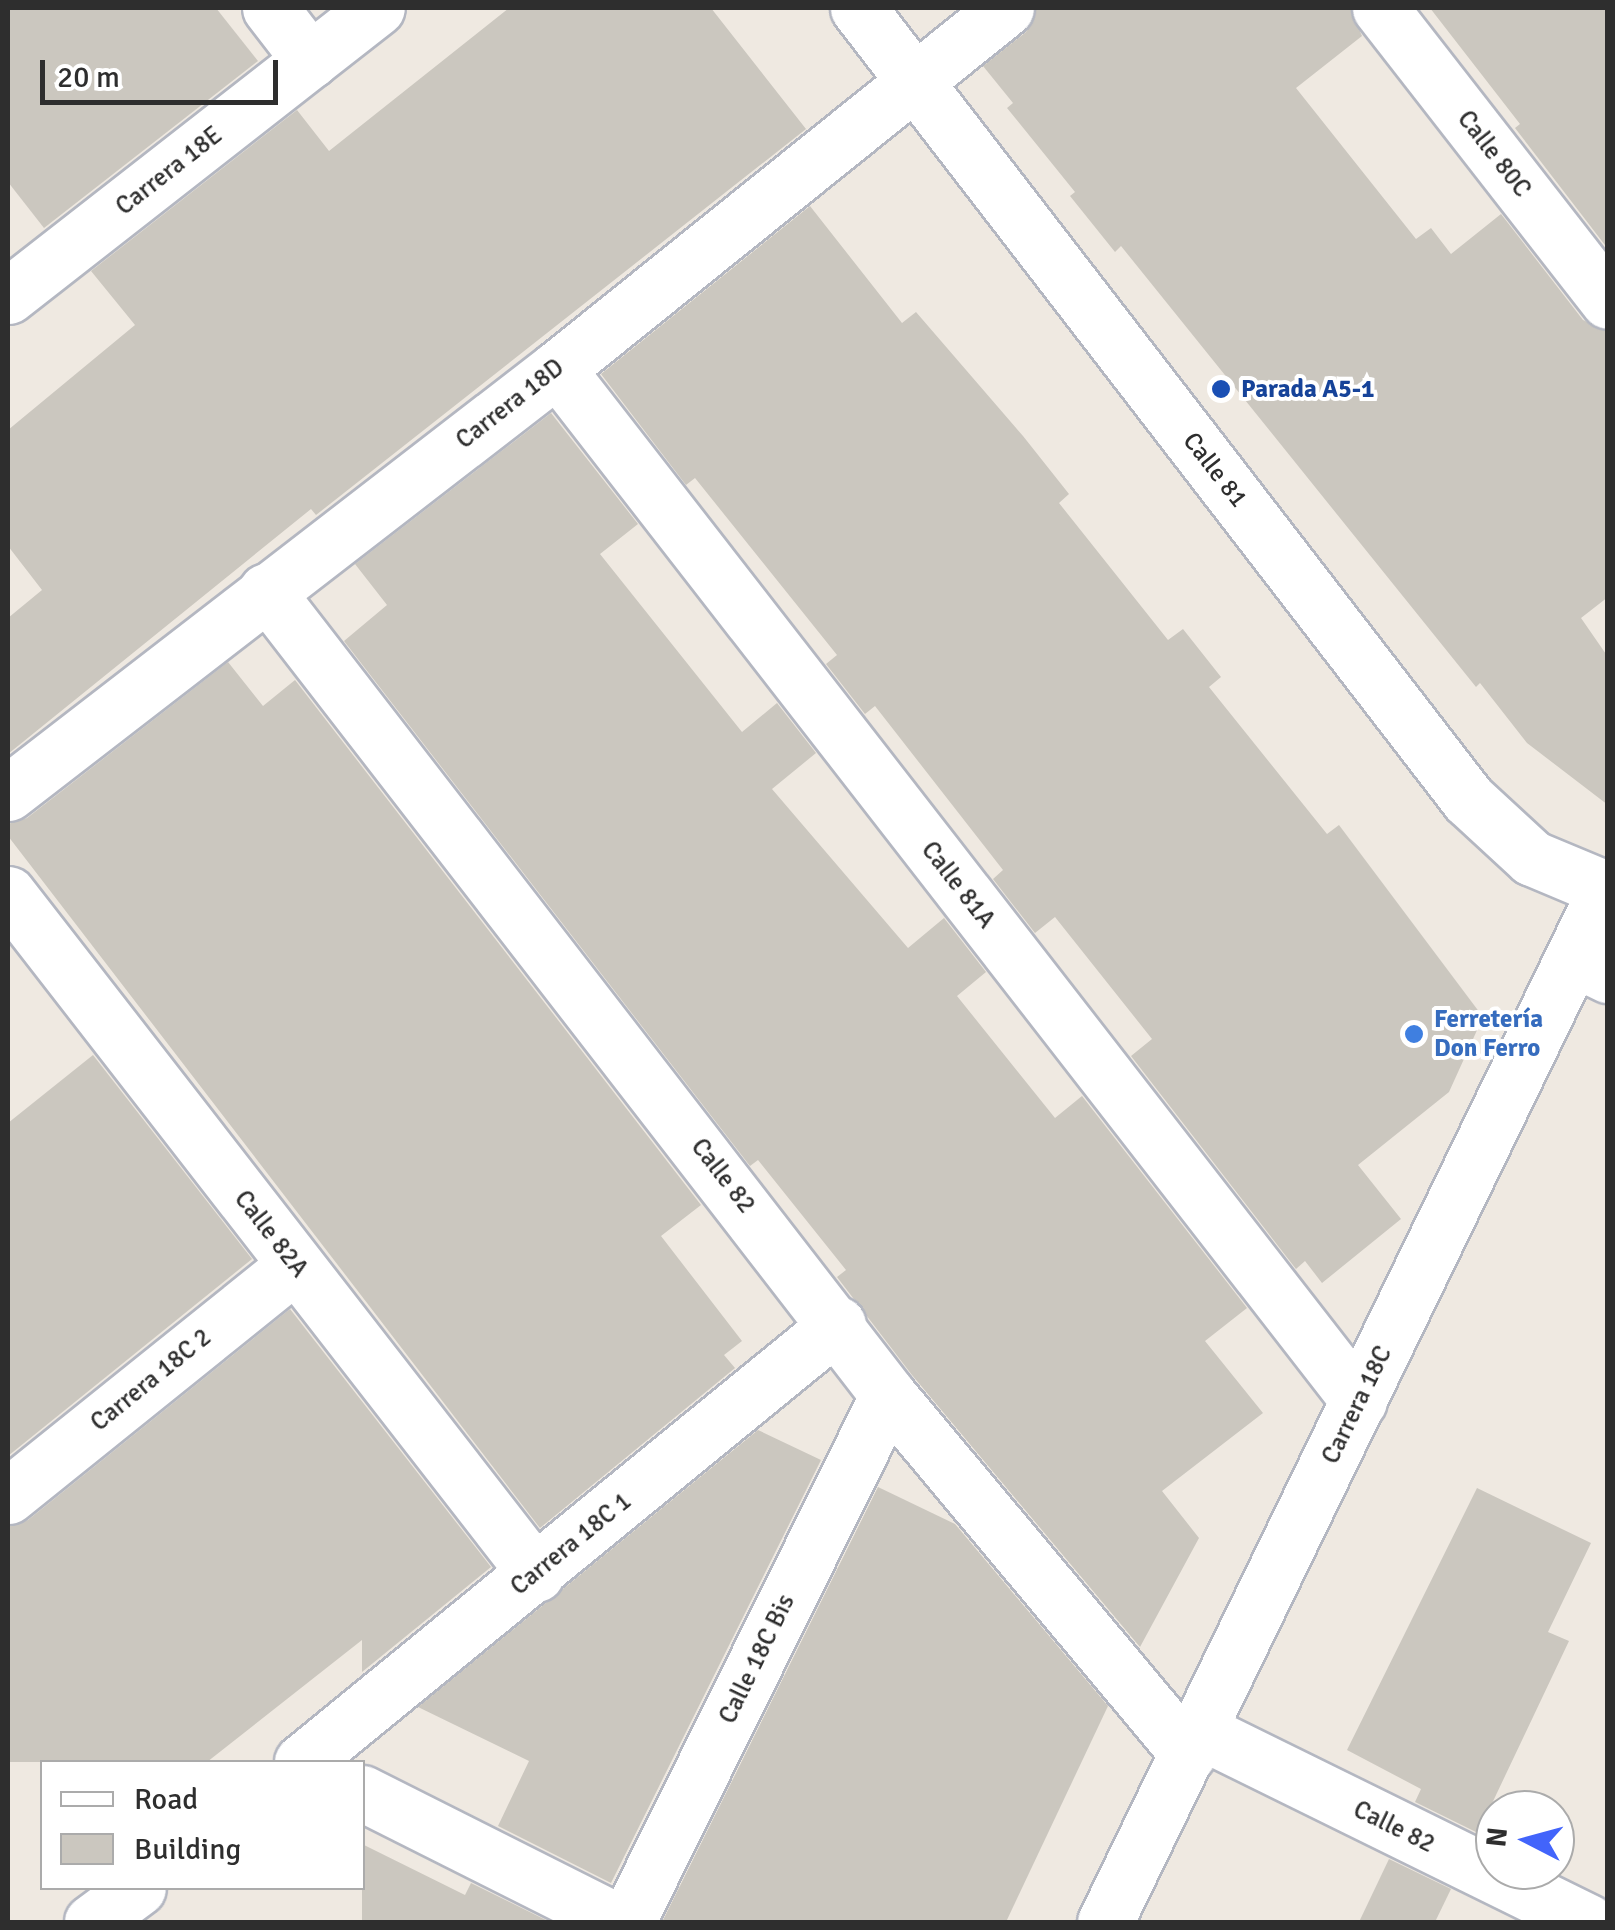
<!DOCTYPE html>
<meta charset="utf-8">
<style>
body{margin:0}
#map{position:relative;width:1615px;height:1930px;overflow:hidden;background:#efe9e1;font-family:Signika,sans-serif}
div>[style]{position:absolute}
.building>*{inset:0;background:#cbc7bf}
.roads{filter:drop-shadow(2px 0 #b4b7c1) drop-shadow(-2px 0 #b4b7c1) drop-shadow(0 2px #b4b7c1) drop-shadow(0 -2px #b4b7c1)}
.minor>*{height:55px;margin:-27.5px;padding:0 27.5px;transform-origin:27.5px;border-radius:27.5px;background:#fff}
.tertiary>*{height:55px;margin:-27.5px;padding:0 27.5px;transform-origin:27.5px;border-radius:27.5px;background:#fff}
.dots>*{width:28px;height:28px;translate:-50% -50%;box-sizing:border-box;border:5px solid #fff;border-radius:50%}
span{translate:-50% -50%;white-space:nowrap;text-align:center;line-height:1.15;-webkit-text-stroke:8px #fff;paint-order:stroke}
.street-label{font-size:25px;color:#2e2e2e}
.transit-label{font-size:25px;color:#164399;font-weight:700}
.left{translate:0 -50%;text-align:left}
.shop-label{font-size:25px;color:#366cbe;font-weight:700}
.frame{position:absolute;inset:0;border:10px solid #2e2e2e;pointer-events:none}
.legend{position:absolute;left:40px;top:1760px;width:325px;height:130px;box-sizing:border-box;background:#fff;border:2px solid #ababab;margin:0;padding:12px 18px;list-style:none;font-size:30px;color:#2e2e2e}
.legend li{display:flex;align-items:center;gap:20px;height:50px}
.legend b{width:50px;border:2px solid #ababab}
.north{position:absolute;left:1475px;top:1790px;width:100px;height:100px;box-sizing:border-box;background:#fff;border:2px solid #ababab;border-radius:50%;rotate:276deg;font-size:28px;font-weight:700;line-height:40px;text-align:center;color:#2e2e2e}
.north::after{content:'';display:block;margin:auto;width:35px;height:45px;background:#4264fb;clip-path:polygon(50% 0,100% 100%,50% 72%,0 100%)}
.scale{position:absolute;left:40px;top:60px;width:238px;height:45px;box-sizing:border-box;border:5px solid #2e2e2e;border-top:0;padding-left:12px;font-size:30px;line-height:35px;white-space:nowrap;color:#2e2e2e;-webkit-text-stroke:8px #fff;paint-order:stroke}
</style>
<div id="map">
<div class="building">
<div style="clip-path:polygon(8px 8px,216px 8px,258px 61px,44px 228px,8px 182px)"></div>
<div style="clip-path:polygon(509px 8px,711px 8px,806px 129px,316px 515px,311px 509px,8px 754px,8px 618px,42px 590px,8px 546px,8px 430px,135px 325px,91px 271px,297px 110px,329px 151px)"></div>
<div style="clip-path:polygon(1037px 8px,1350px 8px,1362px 36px,1296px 88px,1416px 239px,1431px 228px,1451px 254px,1501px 214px,1583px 320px,1608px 331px,1608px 597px,1581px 618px,1608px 657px,1608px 805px,1527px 743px,1480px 683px,1476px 687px,1121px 246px,1115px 252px,1070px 196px,1075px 192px,1007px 108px,1013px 103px,983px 66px,1026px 32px)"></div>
<div style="clip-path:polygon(1430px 8px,1608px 8px,1608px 249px,1515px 128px,1520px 124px)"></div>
<div style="clip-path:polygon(810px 206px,902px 323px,916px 312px,1023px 436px,1069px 494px,1059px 503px,1168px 640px,1183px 629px,1221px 677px,1209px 687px,1327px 834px,1339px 825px,1483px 1017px,1449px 1092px,1358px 1165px,1401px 1219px,1322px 1283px,1305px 1261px,1296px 1269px,1131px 1056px,1152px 1039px,1055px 917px,1035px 933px,993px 879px,1003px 870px,875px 706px,865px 714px,826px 664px,837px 655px,695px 478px,686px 485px,601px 374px)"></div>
<div style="clip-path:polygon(551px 413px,638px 524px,600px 554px,742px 732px,777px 703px,816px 753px,772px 789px,908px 948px,944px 918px,986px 972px,957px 996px,1055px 1118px,1082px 1096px,1247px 1308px,1205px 1341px,1263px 1413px,1162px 1491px,1199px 1538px,1140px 1647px,912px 1375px,837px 1277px,846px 1270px,758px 1160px,750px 1166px,344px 641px,387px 605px,355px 564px)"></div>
<div style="clip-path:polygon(228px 662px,263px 706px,295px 680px,701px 1205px,661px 1236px,742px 1341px,724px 1355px,735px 1368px,540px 1528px,8px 836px,8px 824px,27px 818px)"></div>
<div style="clip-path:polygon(93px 1055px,252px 1259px,8px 1456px,8px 1123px)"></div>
<div style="clip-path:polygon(290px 1309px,491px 1567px,362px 1672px,362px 1640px,207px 1762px,8px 1762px,8px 1526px,28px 1520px)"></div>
<div style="clip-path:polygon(758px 1430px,821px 1460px,611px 1883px,498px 1826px,529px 1761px,418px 1707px)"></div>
<div style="clip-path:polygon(878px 1487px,955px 1524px,1108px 1706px,1006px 1922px,662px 1922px)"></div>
<div style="clip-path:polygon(1477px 1488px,1591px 1543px,1548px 1632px,1569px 1641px,1478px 1833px,1415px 1802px,1421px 1789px,1347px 1750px)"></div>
<div style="clip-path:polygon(362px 1844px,465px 1895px,471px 1883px,550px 1922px,362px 1922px)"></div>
<div style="clip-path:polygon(1389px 1859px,1451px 1889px,1435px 1922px,1359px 1922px)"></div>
</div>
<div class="roads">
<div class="minor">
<div style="left:270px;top:8px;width:66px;rotate:52.4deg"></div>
<div style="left:1380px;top:8px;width:371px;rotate:52.1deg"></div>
<div style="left:8px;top:296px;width:468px;rotate:-38deg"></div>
<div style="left:557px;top:369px;width:1307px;rotate:52.15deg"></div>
<div style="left:266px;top:591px;width:1017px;rotate:52.27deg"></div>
<div style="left:888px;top:1395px;width:468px;rotate:50.1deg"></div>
<div style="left:8px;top:793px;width:694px;rotate:-37.68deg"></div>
<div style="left:557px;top:369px;width:576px;rotate:-38.8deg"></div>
<div style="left:8px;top:894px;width:861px;rotate:52.17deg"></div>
<div style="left:1575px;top:959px;width:37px;rotate:26deg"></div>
<div style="left:8px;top:1496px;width:368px;rotate:-38.8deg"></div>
<div style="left:1200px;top:1731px;width:432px;rotate:26.2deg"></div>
<div style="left:302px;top:1762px;width:692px;rotate:-39.25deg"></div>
<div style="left:362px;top:1793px;width:288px;rotate:26.7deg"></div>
<div style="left:92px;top:1922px;width:57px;rotate:-36.5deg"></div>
<div style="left:627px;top:1922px;width:588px;rotate:-63.65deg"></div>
</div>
<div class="tertiary">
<div style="left:858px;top:8px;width:999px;rotate:52.36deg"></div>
<div style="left:1468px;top:799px;width:87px;rotate:42.7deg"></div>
<div style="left:1532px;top:858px;width:80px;rotate:22.7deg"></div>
<div style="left:1606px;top:889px;width:1148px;rotate:115.87deg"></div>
</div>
</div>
<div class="dots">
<div style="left:1221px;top:389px;background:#1a4fb4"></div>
<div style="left:1414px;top:1034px;background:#3f7fe0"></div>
</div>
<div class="street-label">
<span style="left:1494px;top:154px;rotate:52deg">Calle 80C</span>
<span style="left:169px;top:171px;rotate:-38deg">Carrera 18E</span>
<span style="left:510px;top:404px;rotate:-38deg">Carrera 18D</span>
<span style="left:1215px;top:470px;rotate:52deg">Calle 81</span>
<span style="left:958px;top:885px;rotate:52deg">Calle 81A</span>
<span style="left:723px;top:1176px;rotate:52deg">Calle 82</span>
<span style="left:271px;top:1234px;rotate:52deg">Calle 82A</span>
<span style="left:151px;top:1380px;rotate:-39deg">Carrera 18C 2</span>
<span style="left:1357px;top:1405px;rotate:-64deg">Carrera 18C</span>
<span style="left:571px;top:1544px;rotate:-39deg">Carrera 18C 1</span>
<span style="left:757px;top:1659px;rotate:-64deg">Calle 18C Bis</span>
<span style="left:1394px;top:1827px;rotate:26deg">Calle 82</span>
</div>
<div class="transit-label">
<span class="left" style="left:1241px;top:389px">Parada A5-1</span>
</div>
<div class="shop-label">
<span class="left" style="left:1434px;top:1034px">Ferretería<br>Don Ferro</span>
</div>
<div class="frame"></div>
<ul class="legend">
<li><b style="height:12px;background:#fff"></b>Road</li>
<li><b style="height:28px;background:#cbc7bf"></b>Building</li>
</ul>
<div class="north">N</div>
<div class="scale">20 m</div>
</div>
